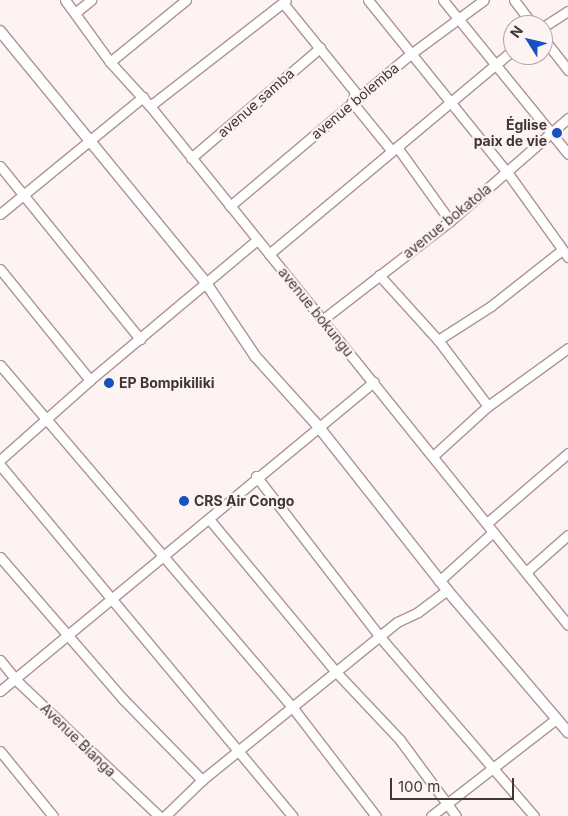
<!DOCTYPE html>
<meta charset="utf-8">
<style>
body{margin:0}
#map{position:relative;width:568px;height:816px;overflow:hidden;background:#fdf3f3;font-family:Inter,sans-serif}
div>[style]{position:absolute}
.roads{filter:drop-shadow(1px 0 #ac9594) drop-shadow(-1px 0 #ac9594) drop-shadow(0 1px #ac9594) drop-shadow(0 -1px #ac9594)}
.minor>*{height:9px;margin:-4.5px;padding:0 4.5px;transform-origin:4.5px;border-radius:4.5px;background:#fff}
.tertiary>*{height:10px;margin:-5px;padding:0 5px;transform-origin:5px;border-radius:5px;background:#fff}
.dots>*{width:14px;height:14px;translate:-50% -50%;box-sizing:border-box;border:2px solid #fdf3f3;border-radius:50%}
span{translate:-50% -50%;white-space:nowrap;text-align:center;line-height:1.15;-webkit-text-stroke:4.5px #fdf3f3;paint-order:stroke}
.street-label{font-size:14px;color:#413737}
.poi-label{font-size:14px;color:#413737;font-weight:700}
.right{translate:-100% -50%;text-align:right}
.left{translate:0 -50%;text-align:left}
.north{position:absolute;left:503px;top:15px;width:50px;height:50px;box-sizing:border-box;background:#fdf3f3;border:1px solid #b2a8a8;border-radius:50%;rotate:306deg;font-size:14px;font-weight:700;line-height:20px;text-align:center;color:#413737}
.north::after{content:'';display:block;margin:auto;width:18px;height:22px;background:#1751bd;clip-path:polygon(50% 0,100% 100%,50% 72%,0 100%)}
.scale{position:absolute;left:390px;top:778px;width:124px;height:22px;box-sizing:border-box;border:2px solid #413737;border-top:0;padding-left:6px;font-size:15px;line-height:18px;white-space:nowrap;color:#413737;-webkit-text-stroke:4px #fdf3f3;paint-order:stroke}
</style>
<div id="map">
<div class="roads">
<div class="minor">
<div style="left:65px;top:0;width:77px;rotate:54deg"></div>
<div style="left:110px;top:62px;width:59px;rotate:47.7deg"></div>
<div style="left:150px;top:106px;width:666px;rotate:51.15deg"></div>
<div style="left:368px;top:0;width:221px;rotate:51.1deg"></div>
<div style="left:507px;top:172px;width:105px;rotate:54.3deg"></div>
<div style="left:443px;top:0;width:198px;rotate:50.9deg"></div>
<div style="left:514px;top:0;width:31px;rotate:53deg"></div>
<div style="left:283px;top:3px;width:114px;rotate:51deg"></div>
<div style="left:355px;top:92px;width:10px;rotate:107deg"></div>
<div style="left:352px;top:102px;width:62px;rotate:50.9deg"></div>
<div style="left:75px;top:13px;width:21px;rotate:-39deg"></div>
<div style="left:543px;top:27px;width:30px;rotate:-33deg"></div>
<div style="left:543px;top:38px;width:41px;rotate:52deg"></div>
<div style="left:110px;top:62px;width:98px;rotate:-39.2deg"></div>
<div style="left:150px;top:106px;width:172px;rotate:-37.9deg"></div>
<div style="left:397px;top:147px;width:91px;rotate:54.4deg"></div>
<div style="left:191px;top:158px;width:170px;rotate:-40.5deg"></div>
<div style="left:0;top:166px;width:223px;rotate:51deg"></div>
<div style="left:230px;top:206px;width:238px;rotate:-40.1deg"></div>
<div style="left:412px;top:53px;width:89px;rotate:-36.4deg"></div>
<div style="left:0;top:214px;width:185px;rotate:-39.3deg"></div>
<div style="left:269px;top:254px;width:318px;rotate:-39.9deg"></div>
<div style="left:0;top:269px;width:143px;rotate:51deg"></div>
<div style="left:379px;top:275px;width:88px;rotate:47.8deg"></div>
<div style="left:438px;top:340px;width:83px;rotate:52.9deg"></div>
<div style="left:322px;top:320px;width:162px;rotate:-37.7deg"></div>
<div style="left:450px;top:221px;width:157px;rotate:-41.1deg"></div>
<div style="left:438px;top:340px;width:63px;rotate:-32.7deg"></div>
<div style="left:491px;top:306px;width:90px;rotate:-38.3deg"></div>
<div style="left:0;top:365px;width:451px;rotate:49.5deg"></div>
<div style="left:293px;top:708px;width:136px;rotate:52.5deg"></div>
<div style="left:433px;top:456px;width:74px;rotate:-42.3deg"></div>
<div style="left:488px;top:406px;width:99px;rotate:-35.9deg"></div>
<div style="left:0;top:460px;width:120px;rotate:-41.6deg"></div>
<div style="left:90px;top:380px;width:218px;rotate:-40deg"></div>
<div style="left:0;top:465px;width:457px;rotate:50.2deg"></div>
<div style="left:256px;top:476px;width:203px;rotate:52.4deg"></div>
<div style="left:380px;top:637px;width:236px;rotate:49.3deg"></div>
<div style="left:209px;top:519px;width:199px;rotate:50.3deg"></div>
<div style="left:336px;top:672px;width:93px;rotate:46.7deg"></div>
<div style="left:400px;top:740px;width:94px;rotate:53.6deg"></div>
<div style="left:487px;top:523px;width:107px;rotate:-40.8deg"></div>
<div style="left:0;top:557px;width:186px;rotate:49.1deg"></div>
<div style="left:122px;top:698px;width:115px;rotate:45.7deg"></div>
<div style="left:526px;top:572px;width:56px;rotate:-41.4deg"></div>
<div style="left:439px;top:581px;width:73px;rotate:-42.2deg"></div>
<div style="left:0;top:660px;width:26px;rotate:51deg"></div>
<div style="left:16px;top:680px;width:197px;rotate:43.6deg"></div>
<div style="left:0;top:691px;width:485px;rotate:-39.6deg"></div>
<div style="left:0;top:751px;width:84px;rotate:50.8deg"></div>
<div style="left:165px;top:816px;width:52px;rotate:-44.2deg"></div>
<div style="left:202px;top:780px;width:251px;rotate:-39deg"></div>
<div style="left:397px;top:622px;width:23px;rotate:-25deg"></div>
<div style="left:418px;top:612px;width:36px;rotate:-37deg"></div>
<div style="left:431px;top:816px;width:158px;rotate:-37.8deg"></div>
</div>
<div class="tertiary">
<div style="left:0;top:31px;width:325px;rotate:50.7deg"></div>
<div style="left:206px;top:283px;width:88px;rotate:56.1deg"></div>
<div style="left:255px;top:356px;width:94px;rotate:48deg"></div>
<div style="left:318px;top:426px;width:209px;rotate:51.8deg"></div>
<div style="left:447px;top:590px;width:187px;rotate:49.6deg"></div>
</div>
</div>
<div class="dots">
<div style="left:557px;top:133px;background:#1751bd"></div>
<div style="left:109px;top:383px;background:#1751bd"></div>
<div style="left:184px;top:501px;background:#1751bd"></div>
</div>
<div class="street-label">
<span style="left:355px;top:101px;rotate:-40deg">avenue bolemba</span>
<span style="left:256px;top:103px;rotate:-41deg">avenue samba</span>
<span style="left:447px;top:221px;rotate:-39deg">avenue bokatola</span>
<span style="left:316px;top:312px;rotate:51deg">avenue bokungu</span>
<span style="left:78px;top:740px;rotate:44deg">Avenue Bianga</span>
</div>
<div class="poi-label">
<span class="right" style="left:547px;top:133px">Église<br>paix de vie</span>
<span class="left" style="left:119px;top:383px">EP Bompikiliki</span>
<span class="left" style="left:194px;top:501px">CRS Air Congo</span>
</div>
<div class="north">N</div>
<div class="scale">100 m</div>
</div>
